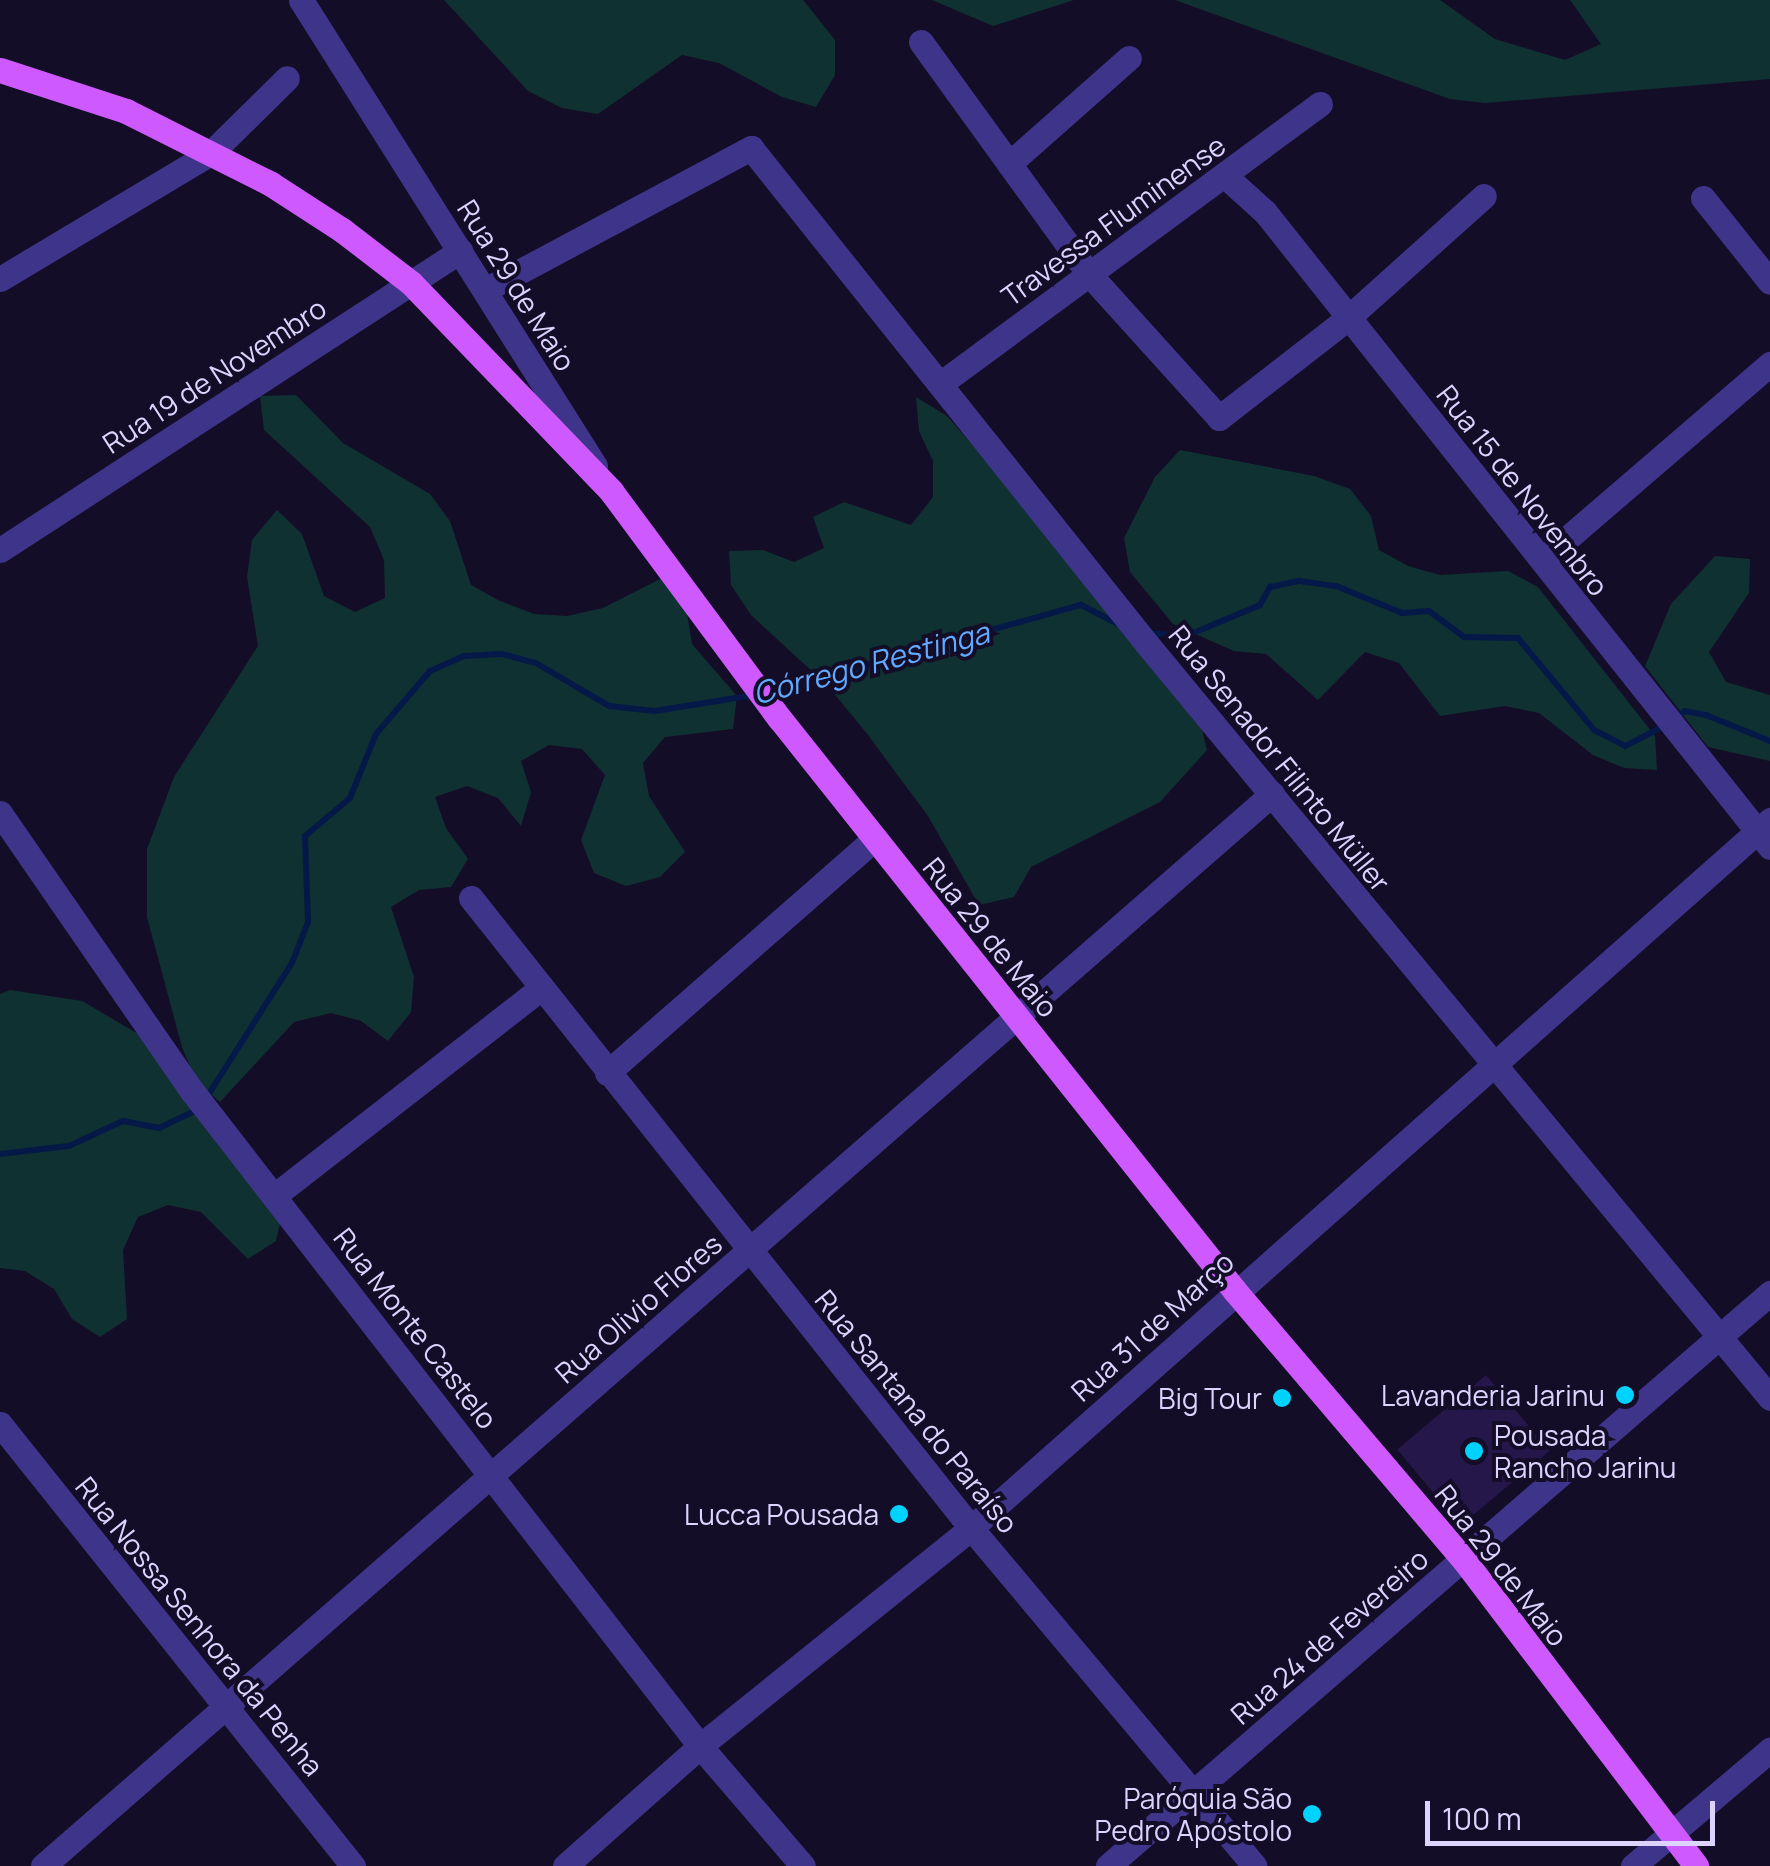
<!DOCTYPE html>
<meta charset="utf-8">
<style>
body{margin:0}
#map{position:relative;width:1770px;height:1866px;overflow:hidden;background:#140d27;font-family:Manrope,sans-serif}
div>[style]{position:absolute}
.green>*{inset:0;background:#103132}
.stream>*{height:6px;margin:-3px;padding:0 3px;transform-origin:3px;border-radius:3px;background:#051948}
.building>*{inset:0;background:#25174a;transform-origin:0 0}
.minor>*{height:25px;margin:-12.5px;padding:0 12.5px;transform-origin:12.5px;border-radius:12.5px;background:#3e348a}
.major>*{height:25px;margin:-12.5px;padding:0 12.5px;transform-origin:12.5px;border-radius:12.5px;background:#ce5aff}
.dots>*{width:28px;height:28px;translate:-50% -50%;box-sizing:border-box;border:5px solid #140d27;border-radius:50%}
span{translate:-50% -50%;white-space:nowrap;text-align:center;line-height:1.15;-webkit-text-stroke:8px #140d27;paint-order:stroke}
.street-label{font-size:28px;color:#dcd3ff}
.poi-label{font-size:28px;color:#dcd3ff}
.right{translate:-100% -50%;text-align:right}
.left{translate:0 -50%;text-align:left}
.water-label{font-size:30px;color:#61aaff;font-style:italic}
.scale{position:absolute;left:1425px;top:1801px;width:290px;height:45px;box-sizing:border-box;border:5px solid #dcd3ff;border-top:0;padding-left:12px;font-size:30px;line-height:35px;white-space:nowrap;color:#dcd3ff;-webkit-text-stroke:8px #140d27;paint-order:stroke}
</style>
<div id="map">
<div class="green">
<div style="clip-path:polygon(444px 0,803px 0,835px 40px,835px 75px,816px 107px,782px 97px,719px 63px,682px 55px,598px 114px,562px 108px,528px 91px)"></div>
<div style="clip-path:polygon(932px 0,1074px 0,993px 26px)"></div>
<div style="clip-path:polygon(1175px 0,1440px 0,1495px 39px,1565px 60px,1601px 44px,1570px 0,1770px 0,1770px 79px,1485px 103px,1450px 99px)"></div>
<div style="clip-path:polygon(296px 395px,343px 443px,430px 494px,450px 521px,471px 585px,500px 601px,534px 614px,567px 616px,603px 608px,668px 575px,687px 613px,692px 644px,737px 696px,733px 729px,665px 737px,643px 763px,649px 796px,685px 852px,660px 877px,626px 886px,594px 873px,581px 840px,605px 775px,582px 749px,549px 745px,521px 761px,531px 792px,521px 826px,498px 798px,467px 786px,435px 797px,446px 828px,468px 859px,451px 887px,419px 890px,391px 907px,414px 977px,411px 1012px,388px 1041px,361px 1021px,331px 1013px,294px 1022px,220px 1102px,196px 1081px,182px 1047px,147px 917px,147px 849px,174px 777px,258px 646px,247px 577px,252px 540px,277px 510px,302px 534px,324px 596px,355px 612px,385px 598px,384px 560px,370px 527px,264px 430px,260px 396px)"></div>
<div style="clip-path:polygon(916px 397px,947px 416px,1039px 521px,1199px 718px,1207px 750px,1160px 802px,1031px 867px,1014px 897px,979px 905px,928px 816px,868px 735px,827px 685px,751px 615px,731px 585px,729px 551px,763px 550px,794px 562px,824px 548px,813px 517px,844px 502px,911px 525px,933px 497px,933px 461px,919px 431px)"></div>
<div style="clip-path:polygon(1180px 450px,1314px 476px,1350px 489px,1371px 516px,1379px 550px,1408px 566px,1440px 575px,1508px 571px,1538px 587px,1655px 736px,1657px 770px,1624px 768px,1593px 755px,1539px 713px,1505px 706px,1440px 716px,1399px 663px,1365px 652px,1318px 700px,1266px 654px,1234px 651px,1173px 624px,1130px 572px,1124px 538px,1155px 477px)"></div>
<div style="clip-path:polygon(1715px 556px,1750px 559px,1749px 593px,1709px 652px,1726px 682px,1770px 695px,1770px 761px,1708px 747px,1645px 666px,1671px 604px)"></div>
<div style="clip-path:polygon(10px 990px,82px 1001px,145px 1038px,280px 1223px,276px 1241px,248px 1259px,201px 1212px,168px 1205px,138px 1217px,123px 1250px,127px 1319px,100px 1337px,72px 1319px,54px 1289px,25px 1271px,0 1268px,0 994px)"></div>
</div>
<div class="stream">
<div style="left:1148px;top:633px;width:38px;rotate:5deg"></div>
<div style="left:1186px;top:636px;width:80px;rotate:-22.7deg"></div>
<div style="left:1260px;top:605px;width:21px;rotate:-61deg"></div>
<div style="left:1270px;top:587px;width:30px;rotate:-12deg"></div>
<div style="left:1299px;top:581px;width:37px;rotate:8deg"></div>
<div style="left:1336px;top:586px;width:71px;rotate:22.2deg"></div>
<div style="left:1402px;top:613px;width:27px;rotate:-4deg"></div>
<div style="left:1429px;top:611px;width:44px;rotate:36.6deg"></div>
<div style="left:1464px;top:637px;width:54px;rotate:1.1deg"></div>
<div style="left:1518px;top:638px;width:119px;rotate:50.4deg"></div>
<div style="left:1594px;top:730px;width:35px;rotate:27deg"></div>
<div style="left:1625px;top:746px;width:44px;rotate:-27.1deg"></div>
<div style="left:767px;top:693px;width:326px;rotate:-15.7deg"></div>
<div style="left:1081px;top:605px;width:46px;rotate:27.1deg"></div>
<div style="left:1674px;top:718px;width:13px;rotate:-32deg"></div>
<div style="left:1685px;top:711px;width:21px;rotate:11deg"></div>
<div style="left:1706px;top:715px;width:69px;rotate:22.1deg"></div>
<div style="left:205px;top:1100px;width:162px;rotate:-57.6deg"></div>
<div style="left:292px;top:963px;width:44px;rotate:-68.7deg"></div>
<div style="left:308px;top:922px;width:86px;rotate:-92deg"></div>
<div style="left:305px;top:836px;width:59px;rotate:-40.2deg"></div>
<div style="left:350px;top:798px;width:69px;rotate:-67.9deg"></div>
<div style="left:376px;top:734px;width:83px;rotate:-49.4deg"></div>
<div style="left:430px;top:671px;width:37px;rotate:-24deg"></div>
<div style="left:464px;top:656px;width:38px;rotate:-3deg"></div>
<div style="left:502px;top:654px;width:35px;rotate:15deg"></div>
<div style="left:536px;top:663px;width:85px;rotate:30.5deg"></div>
<div style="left:609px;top:706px;width:46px;rotate:6.2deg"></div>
<div style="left:655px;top:711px;width:101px;rotate:-9.1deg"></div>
<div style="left:0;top:1154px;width:69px;rotate:-6.6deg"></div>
<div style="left:69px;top:1146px;width:60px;rotate:-24.8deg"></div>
<div style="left:123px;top:1121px;width:37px;rotate:11deg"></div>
<div style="left:159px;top:1128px;width:42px;rotate:-25.3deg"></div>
</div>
<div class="building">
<div style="left:1486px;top:1375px;width:99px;height:116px;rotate:50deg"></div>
</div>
<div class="minor">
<div style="left:301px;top:0;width:551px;rotate:57.75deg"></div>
<div style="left:921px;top:42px;width:286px;rotate:54.1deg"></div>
<div style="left:1089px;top:274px;width:194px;rotate:47.9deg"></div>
<div style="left:1219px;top:418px;width:165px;rotate:-37.8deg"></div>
<div style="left:1349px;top:317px;width:181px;rotate:-41.9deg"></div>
<div style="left:1009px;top:164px;width:160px;rotate:-41.5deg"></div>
<div style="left:1224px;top:175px;width:55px;rotate:42.1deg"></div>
<div style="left:1265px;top:212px;width:811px;rotate:51.51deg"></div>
<div style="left:1703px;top:198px;width:107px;rotate:51.4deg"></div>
<div style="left:0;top:279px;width:247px;rotate:-30.9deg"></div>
<div style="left:212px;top:152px;width:105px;rotate:-44.6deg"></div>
<div style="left:485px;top:290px;width:302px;rotate:-28.1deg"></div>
<div style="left:751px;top:148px;width:635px;rotate:51.4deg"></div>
<div style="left:1147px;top:644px;width:978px;rotate:50.43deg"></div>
<div style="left:940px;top:384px;width:472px;rotate:-36.4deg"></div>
<div style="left:0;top:550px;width:549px;rotate:-33.02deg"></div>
<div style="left:1542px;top:560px;width:301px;rotate:-40.7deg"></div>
<div style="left:0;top:813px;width:338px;rotate:55.4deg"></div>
<div style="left:192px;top:1091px;width:829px;rotate:52.2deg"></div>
<div style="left:700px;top:1746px;width:158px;rotate:49.4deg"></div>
<div style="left:471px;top:898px;width:804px;rotate:51.56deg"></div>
<div style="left:971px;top:1528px;width:441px;rotate:50deg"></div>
<div style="left:607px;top:1073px;width:356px;rotate:-41.2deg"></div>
<div style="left:274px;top:1196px;width:337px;rotate:-37.9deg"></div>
<div style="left:0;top:1424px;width:566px;rotate:51.39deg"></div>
<div style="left:43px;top:1866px;width:1631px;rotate:-41.1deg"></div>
<div style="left:565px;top:1866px;width:181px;rotate:-41.6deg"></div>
<div style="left:700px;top:1746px;width:348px;rotate:-38.8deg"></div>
<div style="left:971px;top:1528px;width:1068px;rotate:-41.54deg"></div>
<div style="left:1108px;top:1866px;width:876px;rotate:-40.88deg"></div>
<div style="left:1633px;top:1866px;width:180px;rotate:-40.3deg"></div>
</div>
<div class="major">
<div style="left:0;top:70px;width:133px;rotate:18deg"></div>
<div style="left:126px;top:111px;width:162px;rotate:26.7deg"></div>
<div style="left:271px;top:184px;width:85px;rotate:32.9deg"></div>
<div style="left:342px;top:230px;width:87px;rotate:37.5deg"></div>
<div style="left:411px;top:283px;width:289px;rotate:46.1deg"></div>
<div style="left:611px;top:491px;width:284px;rotate:53.5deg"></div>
<div style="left:780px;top:719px;width:731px;rotate:51.5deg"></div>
<div style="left:1235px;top:1291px;width:353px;rotate:49.6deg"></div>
<div style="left:1464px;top:1560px;width:384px;rotate:52.8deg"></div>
</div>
<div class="dots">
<div style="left:1625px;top:1395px;background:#00d2fe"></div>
<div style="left:1282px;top:1398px;background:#00d2fe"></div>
<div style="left:1474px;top:1451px;background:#00d2fe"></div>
<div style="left:899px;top:1514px;background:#00d2fe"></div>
<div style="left:1312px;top:1814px;background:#00d2fe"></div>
</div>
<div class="street-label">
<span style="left:1113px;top:220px;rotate:-36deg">Travessa Fluminense</span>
<span style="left:517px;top:285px;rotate:58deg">Rua 29 de Maio</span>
<span style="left:214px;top:375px;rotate:-33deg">Rua 19 de Novembro</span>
<span style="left:1523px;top:490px;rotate:52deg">Rua 15 de Novembro</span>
<span style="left:1280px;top:758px;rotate:51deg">Rua Senador Filinto Müller</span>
<span style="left:991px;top:937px;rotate:51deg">Rua 29 de Maio</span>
<span style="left:638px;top:1308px;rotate:-41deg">Rua Olivio Flores</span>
<span style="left:1152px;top:1326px;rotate:-42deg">Rua 31 de Março</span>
<span style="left:416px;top:1328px;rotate:52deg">Rua Monte Castelo</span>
<span style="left:917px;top:1411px;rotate:51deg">Rua Santana do Paraíso</span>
<span style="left:1502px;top:1565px;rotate:52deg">Rua 29 de Maio</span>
<span style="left:200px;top:1626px;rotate:51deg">Rua Nossa Senhora da Penha</span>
<span style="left:1329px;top:1636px;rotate:-41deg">Rua 24 de Fevereiro</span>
</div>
<div class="poi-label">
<span class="right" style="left:1605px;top:1395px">Lavanderia Jarinu</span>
<span class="right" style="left:1262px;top:1398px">Big Tour</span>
<span class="left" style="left:1494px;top:1451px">Pousada<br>Rancho Jarinu</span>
<span class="right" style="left:879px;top:1514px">Lucca Pousada</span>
<span class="right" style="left:1292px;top:1814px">Paróquia São<br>Pedro Apóstolo</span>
</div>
<div class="water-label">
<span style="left:871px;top:663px;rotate:-15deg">Córrego Restinga</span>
</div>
<div class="scale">100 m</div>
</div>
